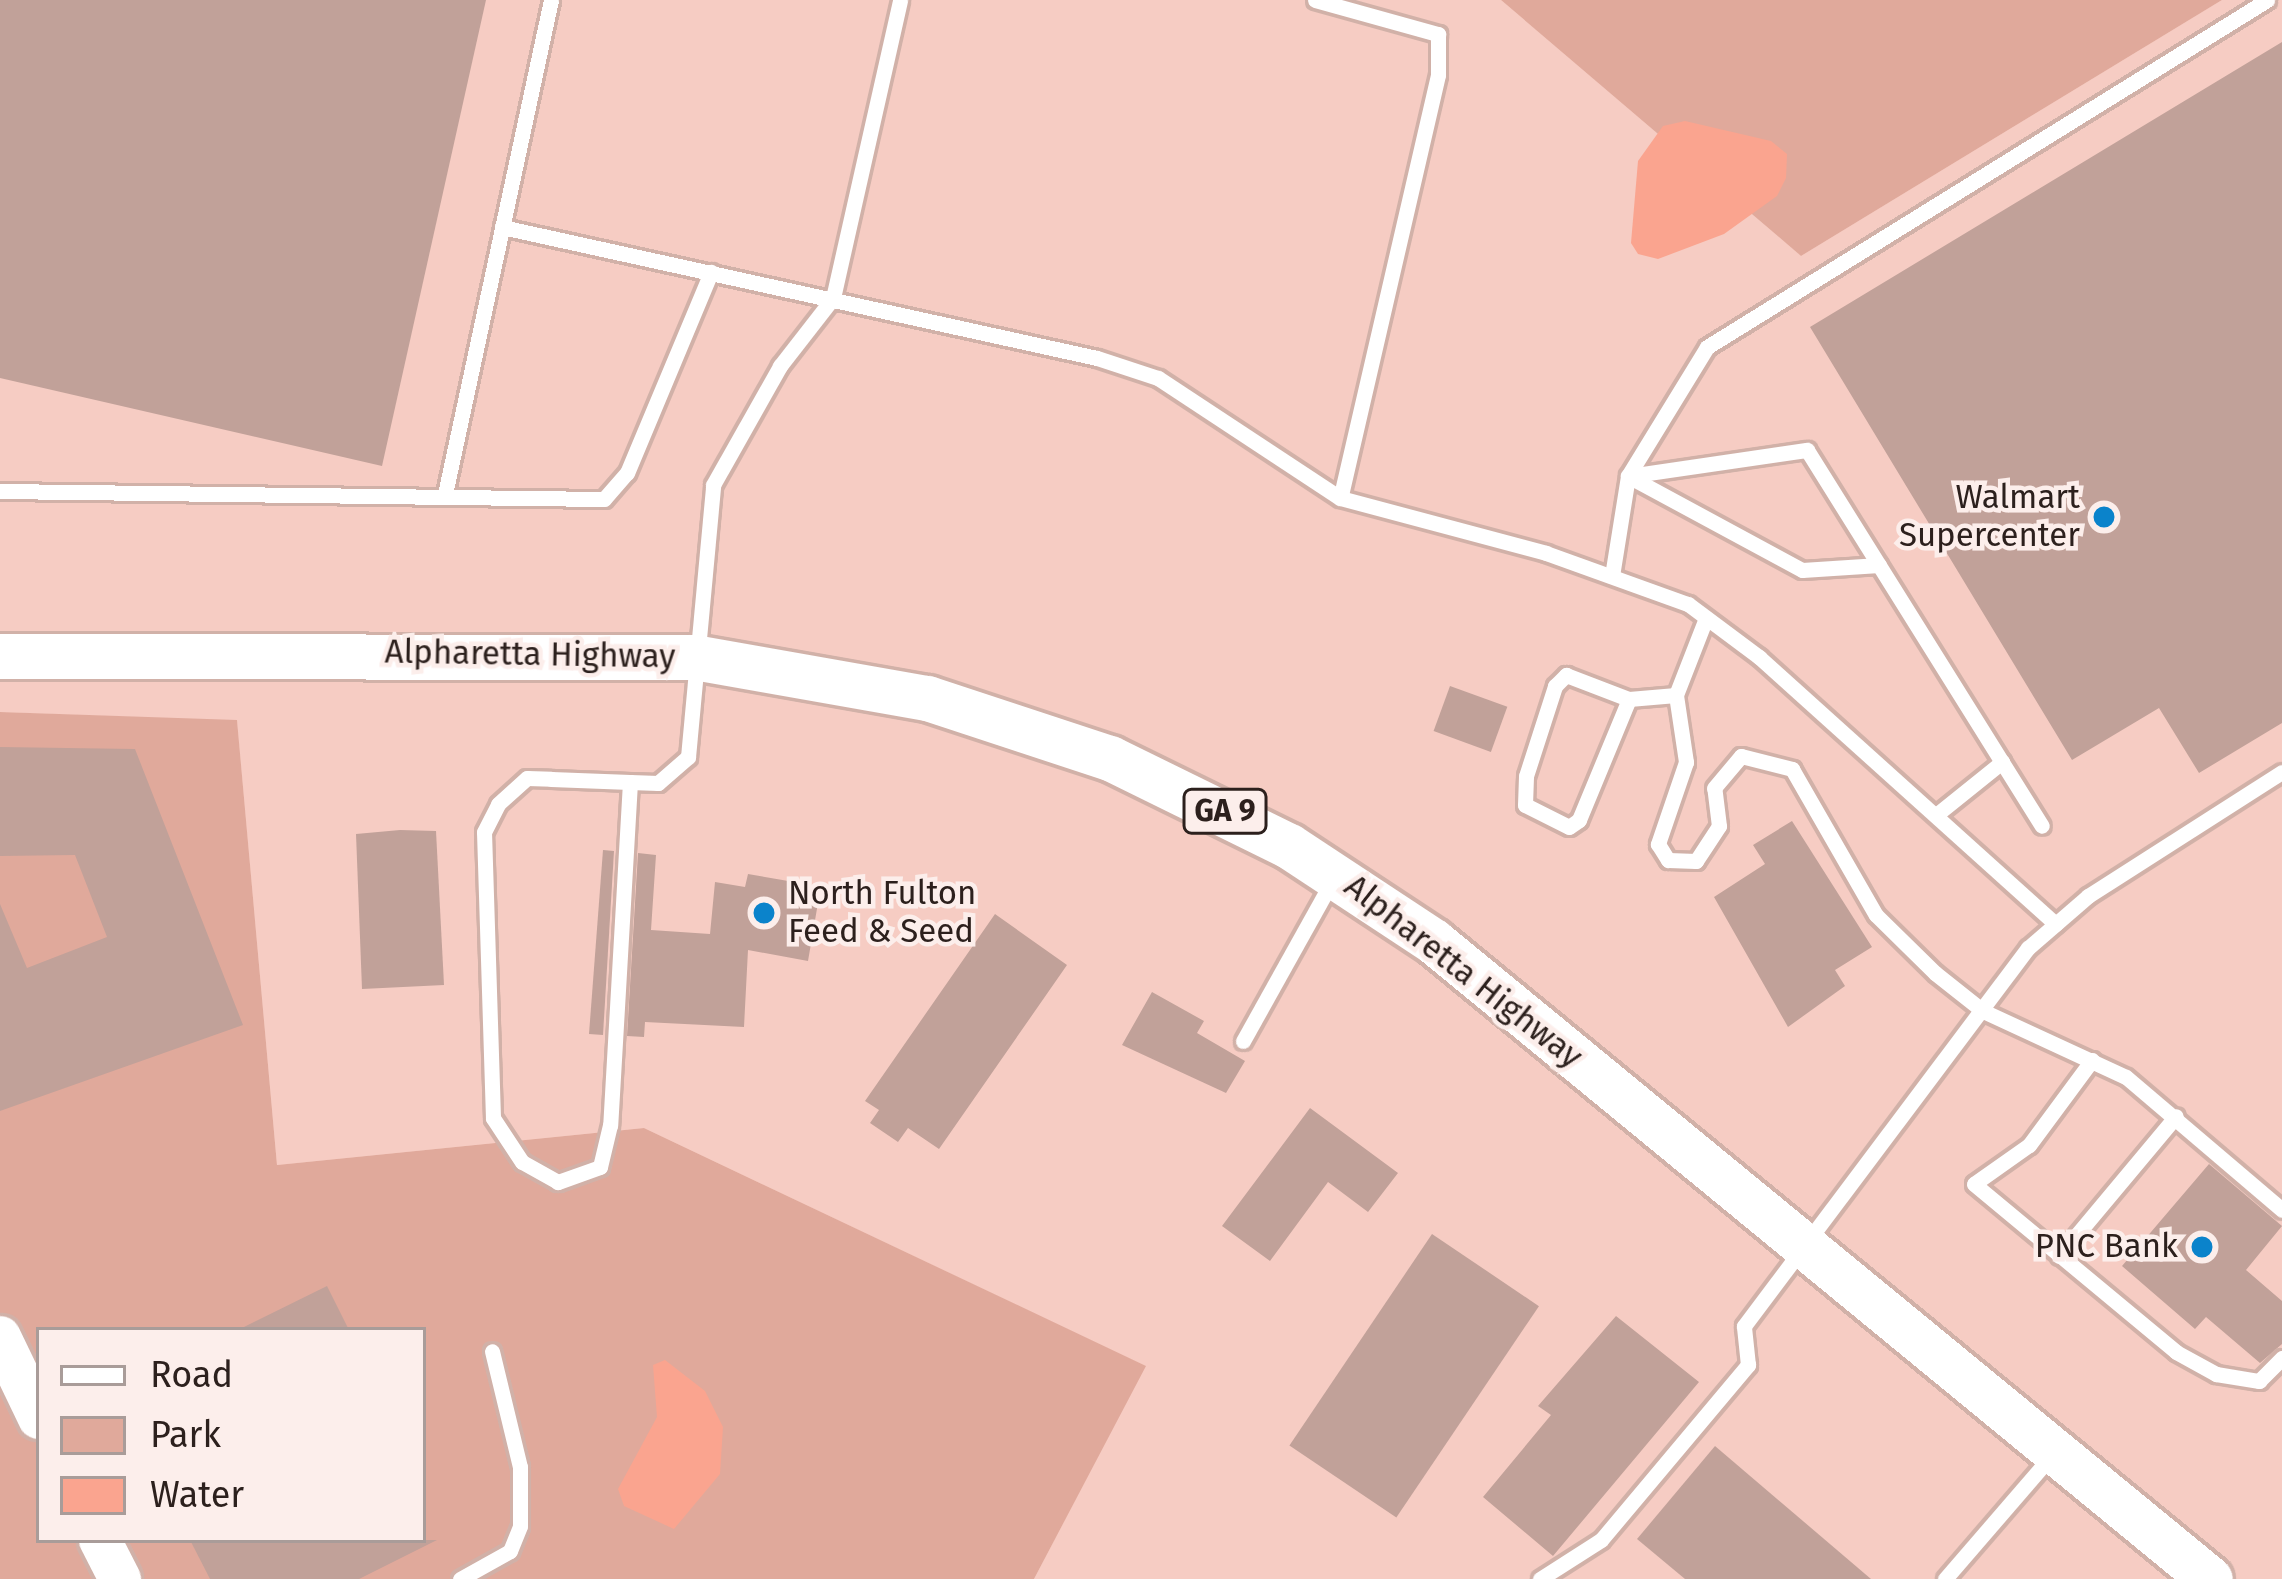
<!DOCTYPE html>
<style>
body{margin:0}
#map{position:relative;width:2282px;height:1579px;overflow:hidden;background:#fedcd3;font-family:"Fira Sans",sans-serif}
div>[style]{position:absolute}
.built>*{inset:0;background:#f6ccc3}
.green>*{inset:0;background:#e0a99b}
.water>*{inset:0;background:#faa48f}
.building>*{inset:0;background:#c1a199;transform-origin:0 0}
.roads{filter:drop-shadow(3px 0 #d1b1a8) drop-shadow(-3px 0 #d1b1a8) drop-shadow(0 3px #d1b1a8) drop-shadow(0 -3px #d1b1a8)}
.lane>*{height:15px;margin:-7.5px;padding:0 7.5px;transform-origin:7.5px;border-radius:7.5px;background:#fff}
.secondary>*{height:42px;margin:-21px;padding:0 21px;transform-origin:21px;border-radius:21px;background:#fff}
.primary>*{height:45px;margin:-22.5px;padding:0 22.5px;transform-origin:22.5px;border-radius:22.5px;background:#fff}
.dots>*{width:33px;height:33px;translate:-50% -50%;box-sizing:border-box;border:6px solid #fceeeb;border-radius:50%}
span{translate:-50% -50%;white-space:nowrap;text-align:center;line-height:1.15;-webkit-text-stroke:9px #fceeeb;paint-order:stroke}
.shield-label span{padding:3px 9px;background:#fceeeb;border:3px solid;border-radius:9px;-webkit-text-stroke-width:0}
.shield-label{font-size:30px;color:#2c201d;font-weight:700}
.poi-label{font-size:33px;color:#2c201d}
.right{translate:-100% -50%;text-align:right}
.left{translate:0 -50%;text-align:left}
.street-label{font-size:33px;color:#2c201d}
.legend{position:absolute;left:36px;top:1327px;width:390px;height:216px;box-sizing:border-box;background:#fceeeb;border:3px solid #a99c99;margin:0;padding:15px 21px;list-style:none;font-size:36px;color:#2c201d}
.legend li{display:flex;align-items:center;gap:24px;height:60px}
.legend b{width:60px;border:3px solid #a99c99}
</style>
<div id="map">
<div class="built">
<div style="clip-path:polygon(0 0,1501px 0,1801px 256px,2222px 0,2282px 0,2282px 1579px,1034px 1579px,1145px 1366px,644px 1128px,277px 1165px,237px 721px,0 712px)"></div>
</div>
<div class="green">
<div style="clip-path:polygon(1501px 0,2222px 0,1801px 256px)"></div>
<div style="clip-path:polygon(evenodd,0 712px,237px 720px,277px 1165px,644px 1128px,1146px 1366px,1034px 1579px,0 1579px,0 712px,39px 1330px,423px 1330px,423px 1540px,39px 1540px,39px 1330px)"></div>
</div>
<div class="water">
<div style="clip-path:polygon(1685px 121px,1771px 141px,1787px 154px,1786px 178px,1777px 196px,1724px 234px,1658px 259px,1638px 254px,1631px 243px,1638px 161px,1663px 126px)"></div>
<div style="clip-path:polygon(665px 1360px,705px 1391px,723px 1427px,720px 1474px,674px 1529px,624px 1506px,618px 1489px,657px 1417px,653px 1365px)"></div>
</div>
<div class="building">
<div style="clip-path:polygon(0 0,486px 0,382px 466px,0 378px)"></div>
<div style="clip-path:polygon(2282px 42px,2282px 723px,2199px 773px,2159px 708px,2072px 760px,1810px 327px)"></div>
<div style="left:1450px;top:686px;width:61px;height:48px;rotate:20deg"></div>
<div style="clip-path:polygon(0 747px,135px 749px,243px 1025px,0 1111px,0 904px,27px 968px,107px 937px,75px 855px,0 856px)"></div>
<div style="clip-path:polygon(1792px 821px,1872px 947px,1835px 970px,1845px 986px,1788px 1027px,1714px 897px,1765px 864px,1753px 845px)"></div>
<div style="clip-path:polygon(400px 830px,436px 831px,444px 985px,362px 989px,356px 834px)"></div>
<div style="clip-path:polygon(603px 850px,614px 851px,603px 1035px,589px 1034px)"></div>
<div style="clip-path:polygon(638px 853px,656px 855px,651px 930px,710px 934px,715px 882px,745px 887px,748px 874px,794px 882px,791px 893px,819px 897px,808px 961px,748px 950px,744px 1027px,645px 1022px,644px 1037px,627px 1036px)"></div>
<div style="clip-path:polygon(995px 914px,1067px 965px,939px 1149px,908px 1128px,898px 1142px,870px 1123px,879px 1110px,865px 1101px)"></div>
<div style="clip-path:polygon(1152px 992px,1204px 1021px,1197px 1033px,1245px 1061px,1226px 1093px,1122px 1045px)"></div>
<div style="clip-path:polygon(1310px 1108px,1398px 1173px,1368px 1212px,1328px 1182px,1270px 1261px,1222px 1226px)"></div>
<div style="clip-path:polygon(2209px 1164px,2282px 1226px,2246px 1270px,2282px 1301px,2282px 1344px,2260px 1363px,2206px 1317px,2195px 1329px,2122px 1266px)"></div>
<div style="left:1432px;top:1234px;width:129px;height:255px;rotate:34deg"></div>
<div style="clip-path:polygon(327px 1286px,349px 1330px,238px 1330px)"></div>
<div style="clip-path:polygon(1616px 1316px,1699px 1382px,1553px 1556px,1483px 1497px,1551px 1415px,1538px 1406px)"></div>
<div style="clip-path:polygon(1715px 1446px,1871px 1579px,1685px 1579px,1637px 1539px)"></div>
<div style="clip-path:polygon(190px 1540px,437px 1540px,359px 1579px,210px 1579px)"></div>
</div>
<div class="roads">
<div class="lane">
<div style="left:1315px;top:0;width:128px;rotate:15.5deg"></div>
<div style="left:1438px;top:34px;width:41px;rotate:90deg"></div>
<div style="left:1438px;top:75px;width:434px;rotate:103deg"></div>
<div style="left:502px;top:227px;width:609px;rotate:12.42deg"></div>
<div style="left:1097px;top:358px;width:64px;rotate:18.2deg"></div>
<div style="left:1158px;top:378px;width:218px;rotate:33.4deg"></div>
<div style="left:1340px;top:498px;width:213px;rotate:14.9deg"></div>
<div style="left:1546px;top:553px;width:151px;rotate:19.8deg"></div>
<div style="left:1688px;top:604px;width:89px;rotate:36.7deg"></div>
<div style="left:1759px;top:657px;width:399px;rotate:42deg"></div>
<div style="left:0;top:491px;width:604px;rotate:0.76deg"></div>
<div style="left:604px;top:499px;width:35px;rotate:-49deg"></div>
<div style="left:627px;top:473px;width:218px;rotate:-67.3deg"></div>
<div style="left:445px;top:494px;width:505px;rotate:-77.89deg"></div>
<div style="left:1879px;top:565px;width:77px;rotate:176.3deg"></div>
<div style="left:1802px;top:570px;width:198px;rotate:-151.6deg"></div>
<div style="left:1628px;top:476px;width:151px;rotate:-58.5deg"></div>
<div style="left:1707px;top:347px;width:659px;rotate:-31.78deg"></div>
<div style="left:1612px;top:576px;width:101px;rotate:-80.9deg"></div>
<div style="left:1628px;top:476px;width:181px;rotate:-8.3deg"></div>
<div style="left:1807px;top:450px;width:443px;rotate:58deg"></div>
<div style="left:1706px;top:618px;width:83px;rotate:111.3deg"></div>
<div style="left:1676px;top:695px;width:68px;rotate:81.5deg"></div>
<div style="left:1686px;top:762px;width:87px;rotate:108.9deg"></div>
<div style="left:1658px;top:844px;width:19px;rotate:58deg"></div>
<div style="left:1668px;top:860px;width:28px;rotate:2deg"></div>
<div style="left:1696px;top:861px;width:42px;rotate:-56.7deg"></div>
<div style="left:1719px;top:826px;width:38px;rotate:-97deg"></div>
<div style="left:1714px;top:788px;width:42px;rotate:-49.8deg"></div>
<div style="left:1741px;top:756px;width:53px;rotate:14.3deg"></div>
<div style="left:1792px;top:769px;width:168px;rotate:60.1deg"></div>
<div style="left:1876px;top:915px;width:83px;rotate:44.5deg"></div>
<div style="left:1935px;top:973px;width:61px;rotate:38.4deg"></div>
<div style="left:1983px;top:1011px;width:157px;rotate:24.8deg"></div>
<div style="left:2126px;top:1077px;width:205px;rotate:40.4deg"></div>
<div style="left:1629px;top:699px;width:131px;rotate:112.5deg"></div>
<div style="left:1579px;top:820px;width:12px;rotate:145deg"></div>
<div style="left:1569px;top:827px;width:49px;rotate:-153.4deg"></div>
<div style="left:1525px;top:805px;width:29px;rotate:-88deg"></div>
<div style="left:1526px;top:776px;width:95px;rotate:-72.1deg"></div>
<div style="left:1555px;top:686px;width:16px;rotate:-45deg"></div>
<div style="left:1566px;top:675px;width:67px;rotate:20.9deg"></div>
<div style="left:1629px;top:699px;width:47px;rotate:-4.9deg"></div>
<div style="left:630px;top:782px;width:344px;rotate:93.3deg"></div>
<div style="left:610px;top:1125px;width:43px;rotate:103.4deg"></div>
<div style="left:600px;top:1167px;width:45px;rotate:160.3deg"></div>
<div style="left:558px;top:1182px;width:41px;rotate:-150.9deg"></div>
<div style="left:522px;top:1162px;width:53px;rotate:-123.4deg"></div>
<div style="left:493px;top:1118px;width:286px;rotate:-91.8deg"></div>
<div style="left:484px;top:832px;width:31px;rotate:-63deg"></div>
<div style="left:498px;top:804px;width:39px;rotate:-42deg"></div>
<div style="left:527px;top:778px;width:24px;rotate:2deg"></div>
<div style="left:551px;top:779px;width:79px;rotate:2.2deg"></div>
<div style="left:630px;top:782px;width:28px;rotate:2deg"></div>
<div style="left:658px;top:783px;width:40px;rotate:-41deg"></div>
<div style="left:688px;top:757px;width:273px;rotate:-84.7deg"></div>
<div style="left:713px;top:485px;width:137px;rotate:-60.6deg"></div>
<div style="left:780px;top:366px;width:86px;rotate:-52.1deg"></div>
<div style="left:833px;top:298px;width:305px;rotate:-77.3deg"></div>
<div style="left:1936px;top:815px;width:85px;rotate:-38.8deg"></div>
<div style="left:1243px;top:1041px;width:183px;rotate:-60.9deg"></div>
<div style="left:2092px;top:1060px;width:106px;rotate:126.5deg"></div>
<div style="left:2029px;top:1145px;width:67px;rotate:144.7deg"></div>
<div style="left:1974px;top:1184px;width:263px;rotate:39.7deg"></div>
<div style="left:2176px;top:1352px;width:46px;rotate:28.8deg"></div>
<div style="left:2216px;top:1374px;width:44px;rotate:9.2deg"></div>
<div style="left:2259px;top:1381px;width:33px;rotate:-45deg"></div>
<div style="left:2059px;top:1256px;width:182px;rotate:-50.1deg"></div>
<div style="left:460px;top:1579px;width:57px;rotate:-29.2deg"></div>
<div style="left:510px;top:1551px;width:27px;rotate:-68deg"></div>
<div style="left:520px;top:1526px;width:59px;rotate:-90deg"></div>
<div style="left:520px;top:1467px;width:119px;rotate:-103.6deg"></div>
<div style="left:1540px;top:1579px;width:72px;rotate:-32.6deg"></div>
<div style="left:1601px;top:1540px;width:229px;rotate:-50deg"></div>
<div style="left:1748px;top:1365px;width:39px;rotate:-96deg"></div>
<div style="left:1744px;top:1326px;width:473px;rotate:-53.1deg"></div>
<div style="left:2028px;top:948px;width:79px;rotate:-40.9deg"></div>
<div style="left:2088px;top:896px;width:230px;rotate:-32.6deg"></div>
<div style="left:1945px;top:1579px;width:165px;rotate:-49.2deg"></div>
</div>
<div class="secondary">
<div style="left:0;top:1337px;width:90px;rotate:64.3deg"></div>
<div style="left:100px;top:1540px;width:44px;rotate:62.9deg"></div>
</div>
<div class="primary">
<div style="left:0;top:656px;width:694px;rotate:0.08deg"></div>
<div style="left:694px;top:657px;width:237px;rotate:10deg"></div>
<div style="left:927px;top:698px;width:193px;rotate:18.2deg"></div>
<div style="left:1110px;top:758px;width:199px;rotate:26.2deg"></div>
<div style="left:1289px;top:846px;width:173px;rotate:33.4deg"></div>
<div style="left:1433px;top:941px;width:1005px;rotate:39.39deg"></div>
</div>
</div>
<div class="dots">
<div style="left:2104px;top:517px;background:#0b83cb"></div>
<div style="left:764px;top:913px;background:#0b83cb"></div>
<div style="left:2202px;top:1247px;background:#0b83cb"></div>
</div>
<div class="shield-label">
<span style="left:1225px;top:811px">GA 9</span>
</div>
<div class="poi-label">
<span class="right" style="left:2080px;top:517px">Walmart<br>Supercenter</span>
<span class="left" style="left:788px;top:913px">North Fulton<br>Feed &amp; Seed</span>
<span class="right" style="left:2178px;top:1247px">PNC Bank</span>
</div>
<div class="street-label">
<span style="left:530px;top:655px;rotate:1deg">Alpharetta Highway</span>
<span style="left:1463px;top:972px;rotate:38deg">Alpharetta Highway</span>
</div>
<ul class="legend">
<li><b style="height:15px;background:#fff"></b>Road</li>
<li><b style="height:33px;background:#e0a99b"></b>Park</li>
<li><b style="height:33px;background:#faa48f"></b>Water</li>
</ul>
</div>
